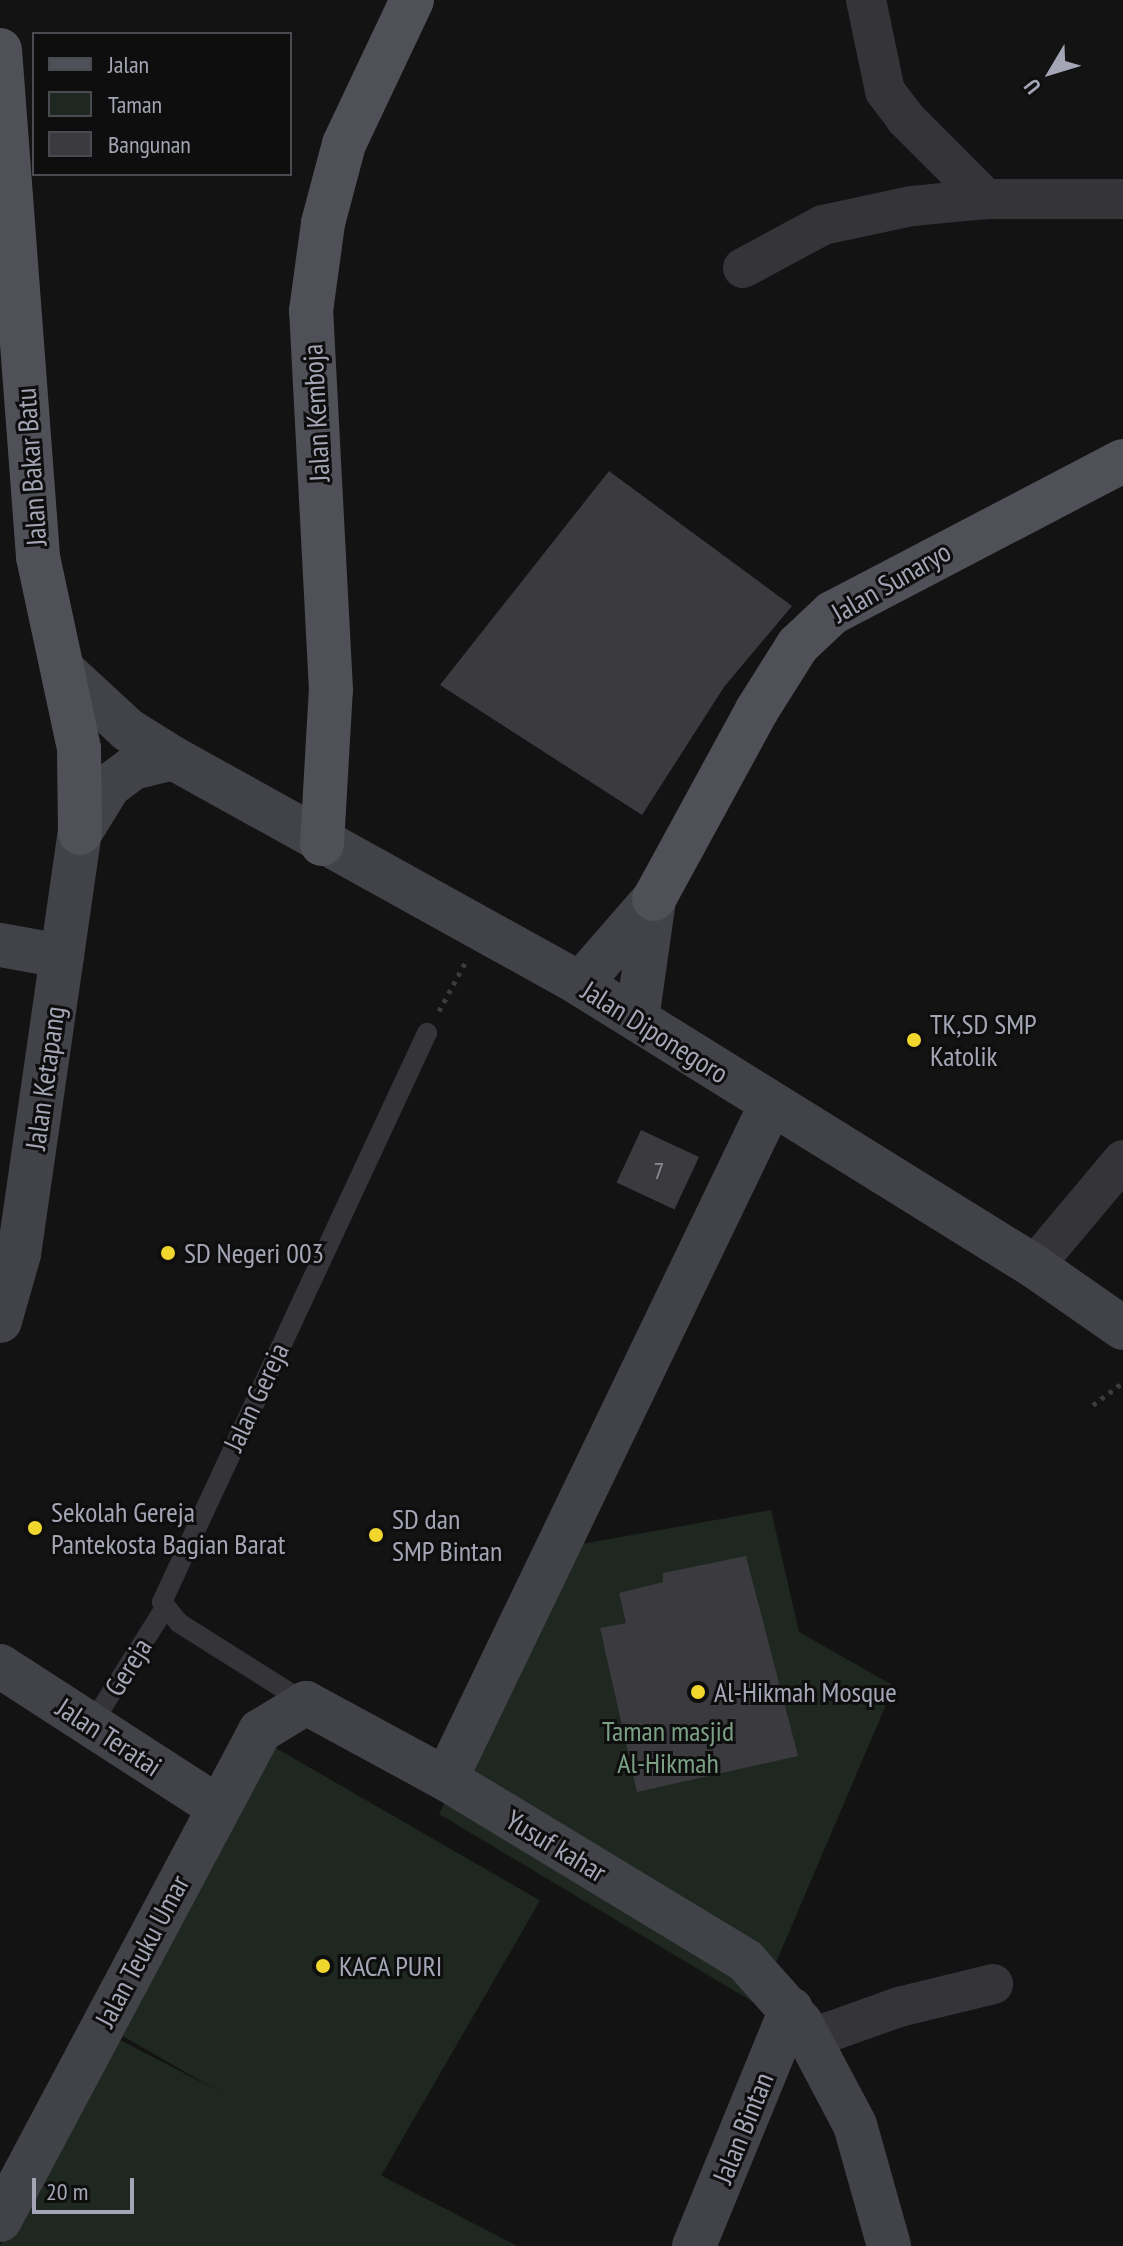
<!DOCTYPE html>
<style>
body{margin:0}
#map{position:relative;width:1123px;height:2246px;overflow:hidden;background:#131314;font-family:"PT Sans Narrow",sans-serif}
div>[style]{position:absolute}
.green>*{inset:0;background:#1f2721;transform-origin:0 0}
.building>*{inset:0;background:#3a3a3f;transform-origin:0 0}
.path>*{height:5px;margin-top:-2.5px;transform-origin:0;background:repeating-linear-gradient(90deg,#3a3a40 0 4px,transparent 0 10px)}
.lane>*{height:20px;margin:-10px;padding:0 10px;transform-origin:10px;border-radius:10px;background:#343439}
.street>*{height:40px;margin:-20px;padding:0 20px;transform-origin:20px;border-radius:20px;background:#343439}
.secondary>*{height:44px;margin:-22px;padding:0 22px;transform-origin:22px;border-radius:22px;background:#424249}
.primary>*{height:44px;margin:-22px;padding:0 22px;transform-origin:22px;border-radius:22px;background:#505058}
.dots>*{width:22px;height:22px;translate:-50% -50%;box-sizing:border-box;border:4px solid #0e0e0f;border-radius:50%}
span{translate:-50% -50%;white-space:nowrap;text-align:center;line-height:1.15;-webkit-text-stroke:6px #0e0e0f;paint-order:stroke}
.number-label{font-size:24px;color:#8a8b98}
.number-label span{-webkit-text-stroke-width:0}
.street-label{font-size:28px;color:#a4a6b5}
.poi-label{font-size:28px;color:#a4a6b5}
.left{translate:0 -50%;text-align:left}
.park-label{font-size:28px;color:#7ba084}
.legend{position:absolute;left:32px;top:32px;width:260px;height:144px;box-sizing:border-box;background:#0e0e0f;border:2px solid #4a4b51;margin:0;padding:10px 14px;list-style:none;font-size:24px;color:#a4a6b5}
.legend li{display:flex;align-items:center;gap:16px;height:40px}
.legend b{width:40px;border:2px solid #4a4b51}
.north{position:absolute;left:1011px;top:32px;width:80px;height:80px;-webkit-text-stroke:6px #0e0e0f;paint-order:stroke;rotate:232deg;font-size:22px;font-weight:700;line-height:32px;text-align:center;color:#a4a6b5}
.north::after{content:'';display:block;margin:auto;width:28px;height:36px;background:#a4a6b5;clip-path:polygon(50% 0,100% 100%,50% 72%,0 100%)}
.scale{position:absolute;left:32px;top:2178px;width:102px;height:36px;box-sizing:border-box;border:4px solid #a4a6b5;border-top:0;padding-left:10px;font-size:24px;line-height:28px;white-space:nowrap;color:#a4a6b5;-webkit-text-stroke:6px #0e0e0f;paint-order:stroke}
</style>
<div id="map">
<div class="green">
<div style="clip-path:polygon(771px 1510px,799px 1632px,894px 1686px,758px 2005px,439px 1814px,571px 1546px)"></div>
<div style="left:262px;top:1740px;width:321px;height:326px;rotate:30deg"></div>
<div style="clip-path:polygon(101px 2030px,517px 2246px,0 2246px)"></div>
</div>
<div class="building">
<div style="clip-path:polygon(609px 471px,792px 606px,724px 687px,642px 815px,440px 685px)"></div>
<div style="left:641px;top:1130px;width:64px;height:58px;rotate:25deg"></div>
<div style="clip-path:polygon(746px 1556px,798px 1756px,637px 1792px,600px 1628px,626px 1623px,619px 1593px,663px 1582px,663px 1573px)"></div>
</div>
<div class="path">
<div style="left:439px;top:1011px;width:55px;rotate:-61.6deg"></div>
<div style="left:1093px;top:1405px;width:38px;rotate:-37deg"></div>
</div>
<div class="lane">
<div style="left:306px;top:1703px;width:150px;rotate:-147.8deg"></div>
<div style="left:179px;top:1623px;width:27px;rotate:-129deg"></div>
<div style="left:162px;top:1602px;width:628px;rotate:-65.03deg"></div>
<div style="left:91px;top:1725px;width:138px;rotate:-57.7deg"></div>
</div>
<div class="street">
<div style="left:866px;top:0;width:93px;rotate:78.2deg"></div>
<div style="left:885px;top:91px;width:34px;rotate:53deg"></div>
<div style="left:905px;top:118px;width:115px;rotate:45deg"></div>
<div style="left:743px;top:268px;width:91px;rotate:-28.3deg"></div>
<div style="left:823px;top:225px;width:91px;rotate:-12.1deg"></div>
<div style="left:912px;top:206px;width:74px;rotate:-5.4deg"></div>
<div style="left:986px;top:199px;width:137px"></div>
<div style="left:1034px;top:1266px;width:138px;rotate:-50deg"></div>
<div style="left:815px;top:2047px;width:21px;rotate:-47deg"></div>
<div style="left:829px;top:2032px;width:74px;rotate:-19.7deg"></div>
<div style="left:899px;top:2007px;width:97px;rotate:-13.7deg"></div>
</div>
<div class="secondary">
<div style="left:63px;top:670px;width:88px;rotate:42.7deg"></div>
<div style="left:128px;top:730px;width:53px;rotate:31.9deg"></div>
<div style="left:173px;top:758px;width:466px;rotate:29deg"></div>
<div style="left:580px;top:984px;width:534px;rotate:31.85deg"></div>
<div style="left:1034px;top:1266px;width:108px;rotate:34.9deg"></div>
<div style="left:0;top:945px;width:63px;rotate:10.1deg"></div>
<div style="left:580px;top:984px;width:113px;rotate:-49deg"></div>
<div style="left:637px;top:1019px;width:121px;rotate:-81.9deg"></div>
<div style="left:0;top:1321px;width:70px;rotate:-74.2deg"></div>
<div style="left:19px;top:1254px;width:425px;rotate:-81.8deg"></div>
<div style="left:80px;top:833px;width:55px;rotate:-58.3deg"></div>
<div style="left:109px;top:786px;width:30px;rotate:-37deg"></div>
<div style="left:133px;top:768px;width:41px;rotate:-14deg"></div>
<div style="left:0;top:1666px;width:260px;rotate:32.9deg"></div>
<div style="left:446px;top:1779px;width:747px;rotate:-64.29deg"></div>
<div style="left:0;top:2220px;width:554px;rotate:-62deg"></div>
<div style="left:260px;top:1731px;width:54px;rotate:-31.3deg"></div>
<div style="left:306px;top:1703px;width:159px;rotate:28.5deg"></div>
<div style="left:446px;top:1779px;width:350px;rotate:31.2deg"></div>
<div style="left:745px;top:1960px;width:84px;rotate:48.4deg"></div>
<div style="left:801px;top:2023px;width:115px;rotate:62.1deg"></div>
<div style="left:855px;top:2125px;width:126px;rotate:74.3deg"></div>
<div style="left:694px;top:2246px;width:256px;rotate:-67.7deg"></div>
</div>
<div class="primary">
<div style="left:0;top:50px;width:508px;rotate:85.71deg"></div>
<div style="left:38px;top:557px;width:196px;rotate:77.9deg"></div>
<div style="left:79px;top:749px;width:84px;rotate:89.3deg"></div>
<div style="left:322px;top:844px;width:154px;rotate:-86.7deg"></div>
<div style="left:331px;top:690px;width:380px;rotate:-93deg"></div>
<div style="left:311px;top:311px;width:89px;rotate:-82.2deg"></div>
<div style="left:323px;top:223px;width:82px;rotate:-75.1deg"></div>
<div style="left:344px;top:144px;width:159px;rotate:-64.7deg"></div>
<div style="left:654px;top:899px;width:215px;rotate:-61.4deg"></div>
<div style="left:757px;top:710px;width:77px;rotate:-57.8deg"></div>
<div style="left:798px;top:645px;width:47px;rotate:-43.3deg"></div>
<div style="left:832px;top:613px;width:328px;rotate:-27.6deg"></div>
</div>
<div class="dots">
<div style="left:914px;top:1040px;background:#f1d62d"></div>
<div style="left:168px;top:1253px;background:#f1d62d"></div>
<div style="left:35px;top:1528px;background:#f1d62d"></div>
<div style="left:376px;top:1535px;background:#f1d62d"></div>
<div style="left:698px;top:1692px;background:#f1d62d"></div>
<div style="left:323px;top:1966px;background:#f1d62d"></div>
</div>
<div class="number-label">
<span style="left:659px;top:1171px">7</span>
</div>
<div class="street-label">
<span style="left:316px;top:413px;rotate:-93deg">Jalan Kemboja</span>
<span style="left:31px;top:467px;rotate:-94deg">Jalan Bakar Batu</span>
<span style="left:891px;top:582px;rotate:-30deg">Jalan Sunaryo</span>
<span style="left:655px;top:1032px;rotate:32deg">Jalan Diponegoro</span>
<span style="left:45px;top:1078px;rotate:-82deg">Jalan Ketapang</span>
<span style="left:256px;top:1397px;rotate:-65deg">Jalan Gereja</span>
<span style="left:128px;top:1667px;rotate:-58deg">Gereja</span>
<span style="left:109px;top:1737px;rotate:33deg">Jalan Teratai</span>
<span style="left:556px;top:1846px;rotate:31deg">Yusuf kahar</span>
<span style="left:142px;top:1951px;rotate:-62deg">Jalan Teuku Umar</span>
<span style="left:743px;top:2128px;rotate:-68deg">Jalan Bintan</span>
</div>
<div class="poi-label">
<span class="left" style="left:930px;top:1040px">TK,SD SMP<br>Katolik</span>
<span class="left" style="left:184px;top:1253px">SD Negeri 003</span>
<span class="left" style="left:51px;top:1528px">Sekolah Gereja<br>Pantekosta Bagian Barat</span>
<span class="left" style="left:392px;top:1535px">SD dan<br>SMP Bintan</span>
<span class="left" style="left:714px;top:1692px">Al-Hikmah Mosque</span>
<span class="left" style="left:339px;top:1966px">KACA PURI</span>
</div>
<div class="park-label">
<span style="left:668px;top:1747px">Taman masjid<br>Al-Hikmah</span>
</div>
<ul class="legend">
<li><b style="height:10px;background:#505058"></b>Jalan</li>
<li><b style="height:22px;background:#1f2721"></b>Taman</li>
<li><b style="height:22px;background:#3a3a3f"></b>Bangunan</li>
</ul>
<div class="north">U</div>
<div class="scale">20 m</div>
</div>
